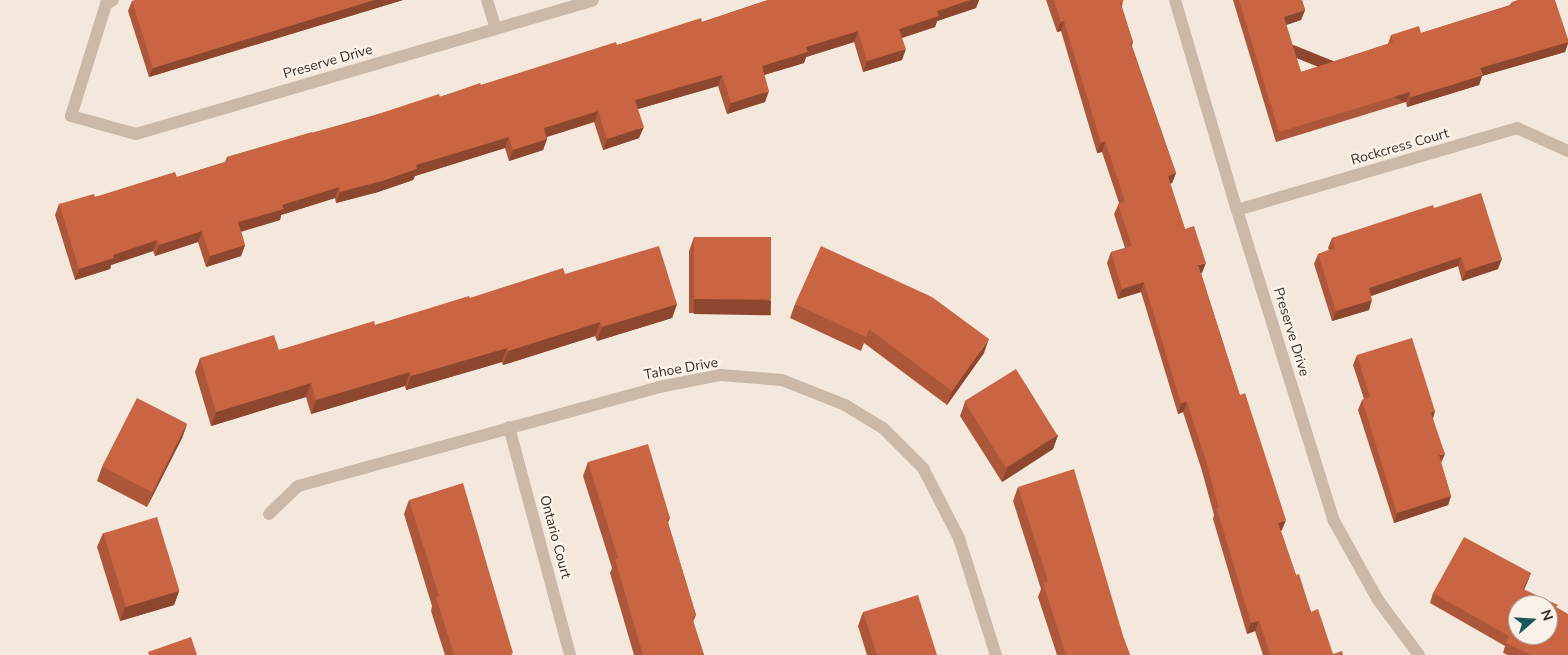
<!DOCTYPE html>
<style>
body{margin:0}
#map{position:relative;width:1568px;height:655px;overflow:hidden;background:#f3e8db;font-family:"Nunito Sans",sans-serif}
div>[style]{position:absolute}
.service>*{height:12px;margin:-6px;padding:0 6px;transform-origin:6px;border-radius:6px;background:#cbb8a7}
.minor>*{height:12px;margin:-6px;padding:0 6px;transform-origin:6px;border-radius:6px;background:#cbb8a7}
.wall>*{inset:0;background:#ad573a}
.shaded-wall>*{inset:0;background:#8d472f;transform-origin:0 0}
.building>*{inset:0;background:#c96543;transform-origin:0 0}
span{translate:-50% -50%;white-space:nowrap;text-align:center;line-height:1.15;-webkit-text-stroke:5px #faf2e8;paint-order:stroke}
.street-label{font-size:14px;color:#372d28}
.north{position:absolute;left:1508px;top:595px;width:50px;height:50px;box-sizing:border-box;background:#faf2e8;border:1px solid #aca39b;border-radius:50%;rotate:71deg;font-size:14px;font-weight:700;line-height:20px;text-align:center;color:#372d28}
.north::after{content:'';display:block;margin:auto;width:18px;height:22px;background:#1c555a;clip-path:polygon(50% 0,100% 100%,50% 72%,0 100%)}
</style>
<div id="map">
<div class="service">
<div style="left:71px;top:116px;width:117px;rotate:-72.6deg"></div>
<div style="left:106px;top:4px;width:8px;rotate:-30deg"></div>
</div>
<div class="minor">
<div style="left:487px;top:0;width:30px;rotate:73deg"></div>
<div style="left:1175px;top:0;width:219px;rotate:73.6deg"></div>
<div style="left:1237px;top:210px;width:326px;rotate:72.7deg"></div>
<div style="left:1334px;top:521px;width:90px;rotate:60.9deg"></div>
<div style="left:1378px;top:600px;width:69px;rotate:53.3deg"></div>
<div style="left:71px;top:116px;width:67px;rotate:15.5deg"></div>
<div style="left:136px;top:134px;width:476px;rotate:-16.3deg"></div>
<div style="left:1237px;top:210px;width:292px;rotate:-16.3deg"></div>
<div style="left:1517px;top:128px;width:56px;rotate:24.3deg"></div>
<div style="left:509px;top:427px;width:236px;rotate:75deg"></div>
<div style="left:269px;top:514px;width:40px;rotate:-44deg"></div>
<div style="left:298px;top:486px;width:374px;rotate:-15.3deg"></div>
<div style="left:659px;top:387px;width:63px;rotate:-11deg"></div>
<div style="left:721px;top:375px;width:61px;rotate:4.7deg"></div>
<div style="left:782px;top:380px;width:68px;rotate:21.6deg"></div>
<div style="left:845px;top:405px;width:44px;rotate:31.2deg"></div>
<div style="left:883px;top:428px;width:57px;rotate:45deg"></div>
<div style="left:923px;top:468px;width:79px;rotate:62.8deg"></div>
<div style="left:959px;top:538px;width:123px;rotate:72.5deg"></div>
</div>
<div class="wall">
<div style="clip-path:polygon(403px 0,149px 77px,128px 11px,132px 1px)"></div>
<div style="clip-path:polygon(768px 0,979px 0,976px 8px,937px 21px,935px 27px,902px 38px,902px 60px,863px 72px,854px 42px,806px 57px,804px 63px,764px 75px,765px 102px,727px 114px,718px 86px,638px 109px,639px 138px,603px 150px,594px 122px,547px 137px,547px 139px,543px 150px,509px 161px,505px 148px,415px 176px,413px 180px,378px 192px,336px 203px,335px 198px,281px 215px,280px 220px,241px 231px,245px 245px,241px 256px,206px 267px,198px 242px,155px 256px,153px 251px,111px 265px,110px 269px,75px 280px,55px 215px,59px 204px,95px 197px,177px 177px,225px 162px,227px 157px,481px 85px,617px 45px,702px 22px)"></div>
<div style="clip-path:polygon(1046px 0,1123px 0,1122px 7px,1133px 42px,1132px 46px,1176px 173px,1172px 183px,1170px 184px,1185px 229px,1202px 273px,1201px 273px,1282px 530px,1281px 531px,1296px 575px,1311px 612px,1333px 654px,1343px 655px,1263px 655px,1255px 631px,1247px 634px,1213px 519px,1214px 515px,1202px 471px,1183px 412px,1178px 414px,1141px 292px,1118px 299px,1107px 263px,1111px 252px,1125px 248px,1114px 214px,1119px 203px,1102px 152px,1097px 153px,1061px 31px,1057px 32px)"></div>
<div style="clip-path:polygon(1233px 0,1302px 0,1305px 10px,1301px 20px,1286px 25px,1301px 72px,1388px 44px,1391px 35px,1421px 33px,1510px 5px,1512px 2px,1568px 39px,1568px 44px,1565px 52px,1482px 76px,1479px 85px,1407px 107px,1406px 102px,1276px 142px)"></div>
<div style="clip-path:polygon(1434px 208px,1498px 269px,1462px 281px,1458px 266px,1371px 296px,1369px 310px,1332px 321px,1314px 264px,1318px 254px,1329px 250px,1328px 248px,1332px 238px)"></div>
<div style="clip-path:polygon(694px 237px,771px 300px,766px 314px,689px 313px,689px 251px)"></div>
<div style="clip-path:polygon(565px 274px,677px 304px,672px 318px,597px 341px,595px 336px,503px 365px,502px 362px,406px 390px,405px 386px,311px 414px,306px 397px,211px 426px,195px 372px,200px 358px,279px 350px,375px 325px,470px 298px)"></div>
<div style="clip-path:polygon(795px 304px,984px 353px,947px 405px,864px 343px,861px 351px,790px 318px)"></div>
<div style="clip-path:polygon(1357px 355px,1435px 411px,1433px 418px,1441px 463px,1451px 496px,1448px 505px,1394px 523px,1358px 410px,1362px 400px,1364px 399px,1353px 365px)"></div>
<div style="clip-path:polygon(965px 402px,1058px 435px,1053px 449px,1002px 482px,960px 416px)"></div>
<div style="clip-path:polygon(187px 424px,182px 438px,147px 507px,97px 481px,102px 467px)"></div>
<div style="clip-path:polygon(588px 462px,670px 518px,668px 523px,696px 615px,693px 622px,704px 655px,634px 655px,610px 573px,612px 568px,583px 476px)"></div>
<div style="clip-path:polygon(1018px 487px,1124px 639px,1130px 655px,1057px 655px,1038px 597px,1041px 589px,1013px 501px)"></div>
<div style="clip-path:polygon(409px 500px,512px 655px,445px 655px,431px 611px,432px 606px,404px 514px)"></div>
<div style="clip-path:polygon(103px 533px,179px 591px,174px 605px,120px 621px,97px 547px)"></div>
<div style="clip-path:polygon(1531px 573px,1524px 590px,1556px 608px,1568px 655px,1508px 655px,1503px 653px,1505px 646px,1430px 603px,1433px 593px)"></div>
<div style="clip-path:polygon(863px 612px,937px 655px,867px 655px,858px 626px)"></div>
</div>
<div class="shaded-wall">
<div style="clip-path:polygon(374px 0,403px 0,149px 77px,153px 68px)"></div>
<div style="clip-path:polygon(970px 0,979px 0,976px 8px,937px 21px,935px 27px,895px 40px,899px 29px,937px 11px)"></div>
<div style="clip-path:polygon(1305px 10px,1301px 20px,1280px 27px,1284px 17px)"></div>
<div style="clip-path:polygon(1064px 21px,1061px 31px,1057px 32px,1061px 22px)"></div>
<div style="clip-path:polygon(858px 31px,854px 42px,806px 57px,804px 63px,757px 77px,762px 66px,806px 47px)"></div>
<div style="clip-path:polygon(1568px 42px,1565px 52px,1482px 76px,1479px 85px,1407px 107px,1411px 97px,1480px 68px)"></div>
<div style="clip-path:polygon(906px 49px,902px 60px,863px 72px,867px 61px)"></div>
<div style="clip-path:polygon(722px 75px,718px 86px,631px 111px,635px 100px)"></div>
<div style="clip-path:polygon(769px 91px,765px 102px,727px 114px,731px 103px)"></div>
<div style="left:1410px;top:92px;width:11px;height:137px;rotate:112deg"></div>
<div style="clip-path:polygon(598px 111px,594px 122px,540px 139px,544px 128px)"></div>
<div style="clip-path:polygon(644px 127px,639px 138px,603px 150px,607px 139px)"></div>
<div style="clip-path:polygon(509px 137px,505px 148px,415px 176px,413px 180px,378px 192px,336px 203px,340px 192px,416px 165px)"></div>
<div style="clip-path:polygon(547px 139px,543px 150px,509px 161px,513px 150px)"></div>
<div style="clip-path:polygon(1105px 141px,1102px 152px,1097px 153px,1101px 143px)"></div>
<div style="clip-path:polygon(1176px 173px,1172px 183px,1164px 186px,1168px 176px)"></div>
<div style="clip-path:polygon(339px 187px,335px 198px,281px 215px,280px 220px,234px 234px,238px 222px,282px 205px)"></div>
<div style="clip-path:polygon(202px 231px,198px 242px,155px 256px,159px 245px)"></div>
<div style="clip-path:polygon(157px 240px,153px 251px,111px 265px,110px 269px,75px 280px,79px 269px,113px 255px)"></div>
<div style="clip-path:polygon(245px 245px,241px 256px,206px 267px,210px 256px)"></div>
<div style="clip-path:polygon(1461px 257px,1458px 266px,1365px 298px,1369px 288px)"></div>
<div style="clip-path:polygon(1502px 259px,1498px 269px,1462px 281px,1466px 271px)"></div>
<div style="clip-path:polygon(1206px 263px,1202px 273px,1194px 275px,1198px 265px)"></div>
<div style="clip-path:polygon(1144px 282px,1141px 292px,1118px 299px,1122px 289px)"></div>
<div style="left:694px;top:299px;width:77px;height:15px;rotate:1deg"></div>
<div style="clip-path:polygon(1372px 300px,1369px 310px,1332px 321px,1336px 311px)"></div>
<div style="clip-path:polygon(677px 304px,672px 318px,597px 341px,602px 327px)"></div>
<div style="clip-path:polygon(600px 322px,595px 336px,503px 365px,508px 351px)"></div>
<div style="clip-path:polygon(989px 339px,984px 353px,947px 405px,952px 391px)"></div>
<div style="clip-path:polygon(507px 348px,502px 362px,406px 390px,411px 376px)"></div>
<div style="clip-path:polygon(410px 372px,405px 386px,311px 414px,316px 400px)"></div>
<div style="clip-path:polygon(311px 383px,306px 397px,211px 426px,216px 412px)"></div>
<div style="clip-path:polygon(1187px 402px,1183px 412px,1178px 414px,1181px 403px)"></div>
<div style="clip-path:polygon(1435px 411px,1432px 421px,1431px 413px)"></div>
<div style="clip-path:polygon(187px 424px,182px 438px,147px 507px,153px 493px)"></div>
<div style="clip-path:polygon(1058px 435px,1053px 449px,1002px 482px,1007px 468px)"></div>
<div style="clip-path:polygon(1445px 454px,1441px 463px,1439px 455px)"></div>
<div style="clip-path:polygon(1451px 496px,1448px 505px,1394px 523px,1397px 513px)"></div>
<div style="clip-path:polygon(1286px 520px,1282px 530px,1275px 533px,1278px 523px)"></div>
<div style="clip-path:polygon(1531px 573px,1527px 583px,1519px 599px,1523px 589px)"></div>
<div style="clip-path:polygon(179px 591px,174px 605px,120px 621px,125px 607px)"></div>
<div style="clip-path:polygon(1259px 621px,1255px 631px,1247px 634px,1251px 623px)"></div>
</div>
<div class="building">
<div style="clip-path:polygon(134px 0,374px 0,153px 68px,132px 1px)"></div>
<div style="clip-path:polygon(768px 0,970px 0,937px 11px,939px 16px,899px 29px,906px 49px,867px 61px,858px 31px,806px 47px,808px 52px,762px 66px,769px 91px,731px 103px,722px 75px,635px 100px,644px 127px,607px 139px,598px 111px,544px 128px,547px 139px,513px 150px,509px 137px,416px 165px,417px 169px,382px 181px,340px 192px,339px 187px,282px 205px,284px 209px,238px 222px,245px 245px,210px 256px,202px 231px,159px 245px,157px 240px,113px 255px,114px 258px,79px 269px,59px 204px,94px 194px,95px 197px,175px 172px,177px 177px,228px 161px,227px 157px,312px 132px,312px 133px,357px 121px,439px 94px,440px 97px,480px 83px,481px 85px,616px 42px,617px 45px,701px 18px,702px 22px)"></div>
<div style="clip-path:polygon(1054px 0,1123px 0,1124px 1px,1120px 3px,1133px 42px,1130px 43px,1176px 173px,1168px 176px,1185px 229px,1194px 226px,1206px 263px,1198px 265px,1240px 395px,1245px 393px,1286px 520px,1278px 523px,1296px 575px,1299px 574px,1311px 612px,1318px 609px,1333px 654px,1342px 651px,1343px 655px,1270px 655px,1259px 621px,1251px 623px,1217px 509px,1219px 508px,1206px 461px,1187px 402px,1181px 403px,1144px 282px,1122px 289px,1111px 252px,1132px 246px,1118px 204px,1125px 201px,1105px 141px,1101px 143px,1064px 21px,1061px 22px)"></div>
<div style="clip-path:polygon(1239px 0,1302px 0,1305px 10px,1284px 17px,1301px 72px,1393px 42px,1391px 35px,1419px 26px,1421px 33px,1513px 5px,1512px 2px,1518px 0,1555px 0,1568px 39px,1568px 42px,1480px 68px,1483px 75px,1452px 85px,1411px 97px,1410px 92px,1279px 132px)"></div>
<div style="clip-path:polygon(1481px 193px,1502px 259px,1466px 271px,1461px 257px,1369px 288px,1372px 300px,1336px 311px,1318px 254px,1335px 248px,1332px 238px,1433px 205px,1434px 208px)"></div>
<div style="left:694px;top:237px;width:77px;height:62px"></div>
<div style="clip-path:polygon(659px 246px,677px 304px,602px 327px,600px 322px,508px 351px,507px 348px,411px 376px,410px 372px,316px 400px,311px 383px,216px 412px,200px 358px,274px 335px,279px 350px,374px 321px,375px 325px,469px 296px,470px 298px,563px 268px,565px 274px)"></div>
<div style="clip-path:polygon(821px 246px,932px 297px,989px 339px,952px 391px,869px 329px,866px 337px,795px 304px)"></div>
<div style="clip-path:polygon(1412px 338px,1435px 411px,1431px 413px,1445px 454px,1439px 455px,1451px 496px,1397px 513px,1362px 400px,1370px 397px,1357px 355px)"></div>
<div style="left:1016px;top:369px;width:78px;height:61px;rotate:58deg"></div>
<div style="left:137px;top:398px;width:56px;height:77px;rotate:27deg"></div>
<div style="clip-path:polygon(648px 444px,670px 518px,667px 519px,696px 615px,692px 617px,704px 655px,643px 655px,615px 559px,618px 558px,588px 462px)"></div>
<div style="clip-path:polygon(1074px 469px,1124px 639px,1130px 655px,1066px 655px,1043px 583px,1048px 581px,1018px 487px)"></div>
<div style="clip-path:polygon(463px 483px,513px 653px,509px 655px,454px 655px,436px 597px,439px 596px,409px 500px)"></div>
<div style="left:157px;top:517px;width:77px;height:56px;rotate:73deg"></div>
<div style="clip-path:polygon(evenodd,1464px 537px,1531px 573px,1523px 589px,1558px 605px,1556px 607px,1568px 614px,1568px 655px,1532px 655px,1506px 643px,1509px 636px,1433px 593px,1464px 537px,1518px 605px,1548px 605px,1548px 635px,1518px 635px,1518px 605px)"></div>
<div style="clip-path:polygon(918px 595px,937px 655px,877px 655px,863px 612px)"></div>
<div style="clip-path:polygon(191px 637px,197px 655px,149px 655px,148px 652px)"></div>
</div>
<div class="street-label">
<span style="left:328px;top:62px;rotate:-16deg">Preserve Drive</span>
<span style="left:1400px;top:147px;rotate:-16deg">Rockcress Court</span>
<span style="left:1291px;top:332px;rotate:73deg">Preserve Drive</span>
<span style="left:681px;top:369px;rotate:-10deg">Tahoe Drive</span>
<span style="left:555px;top:537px;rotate:75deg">Ontario Court</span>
</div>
<div class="north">N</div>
</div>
